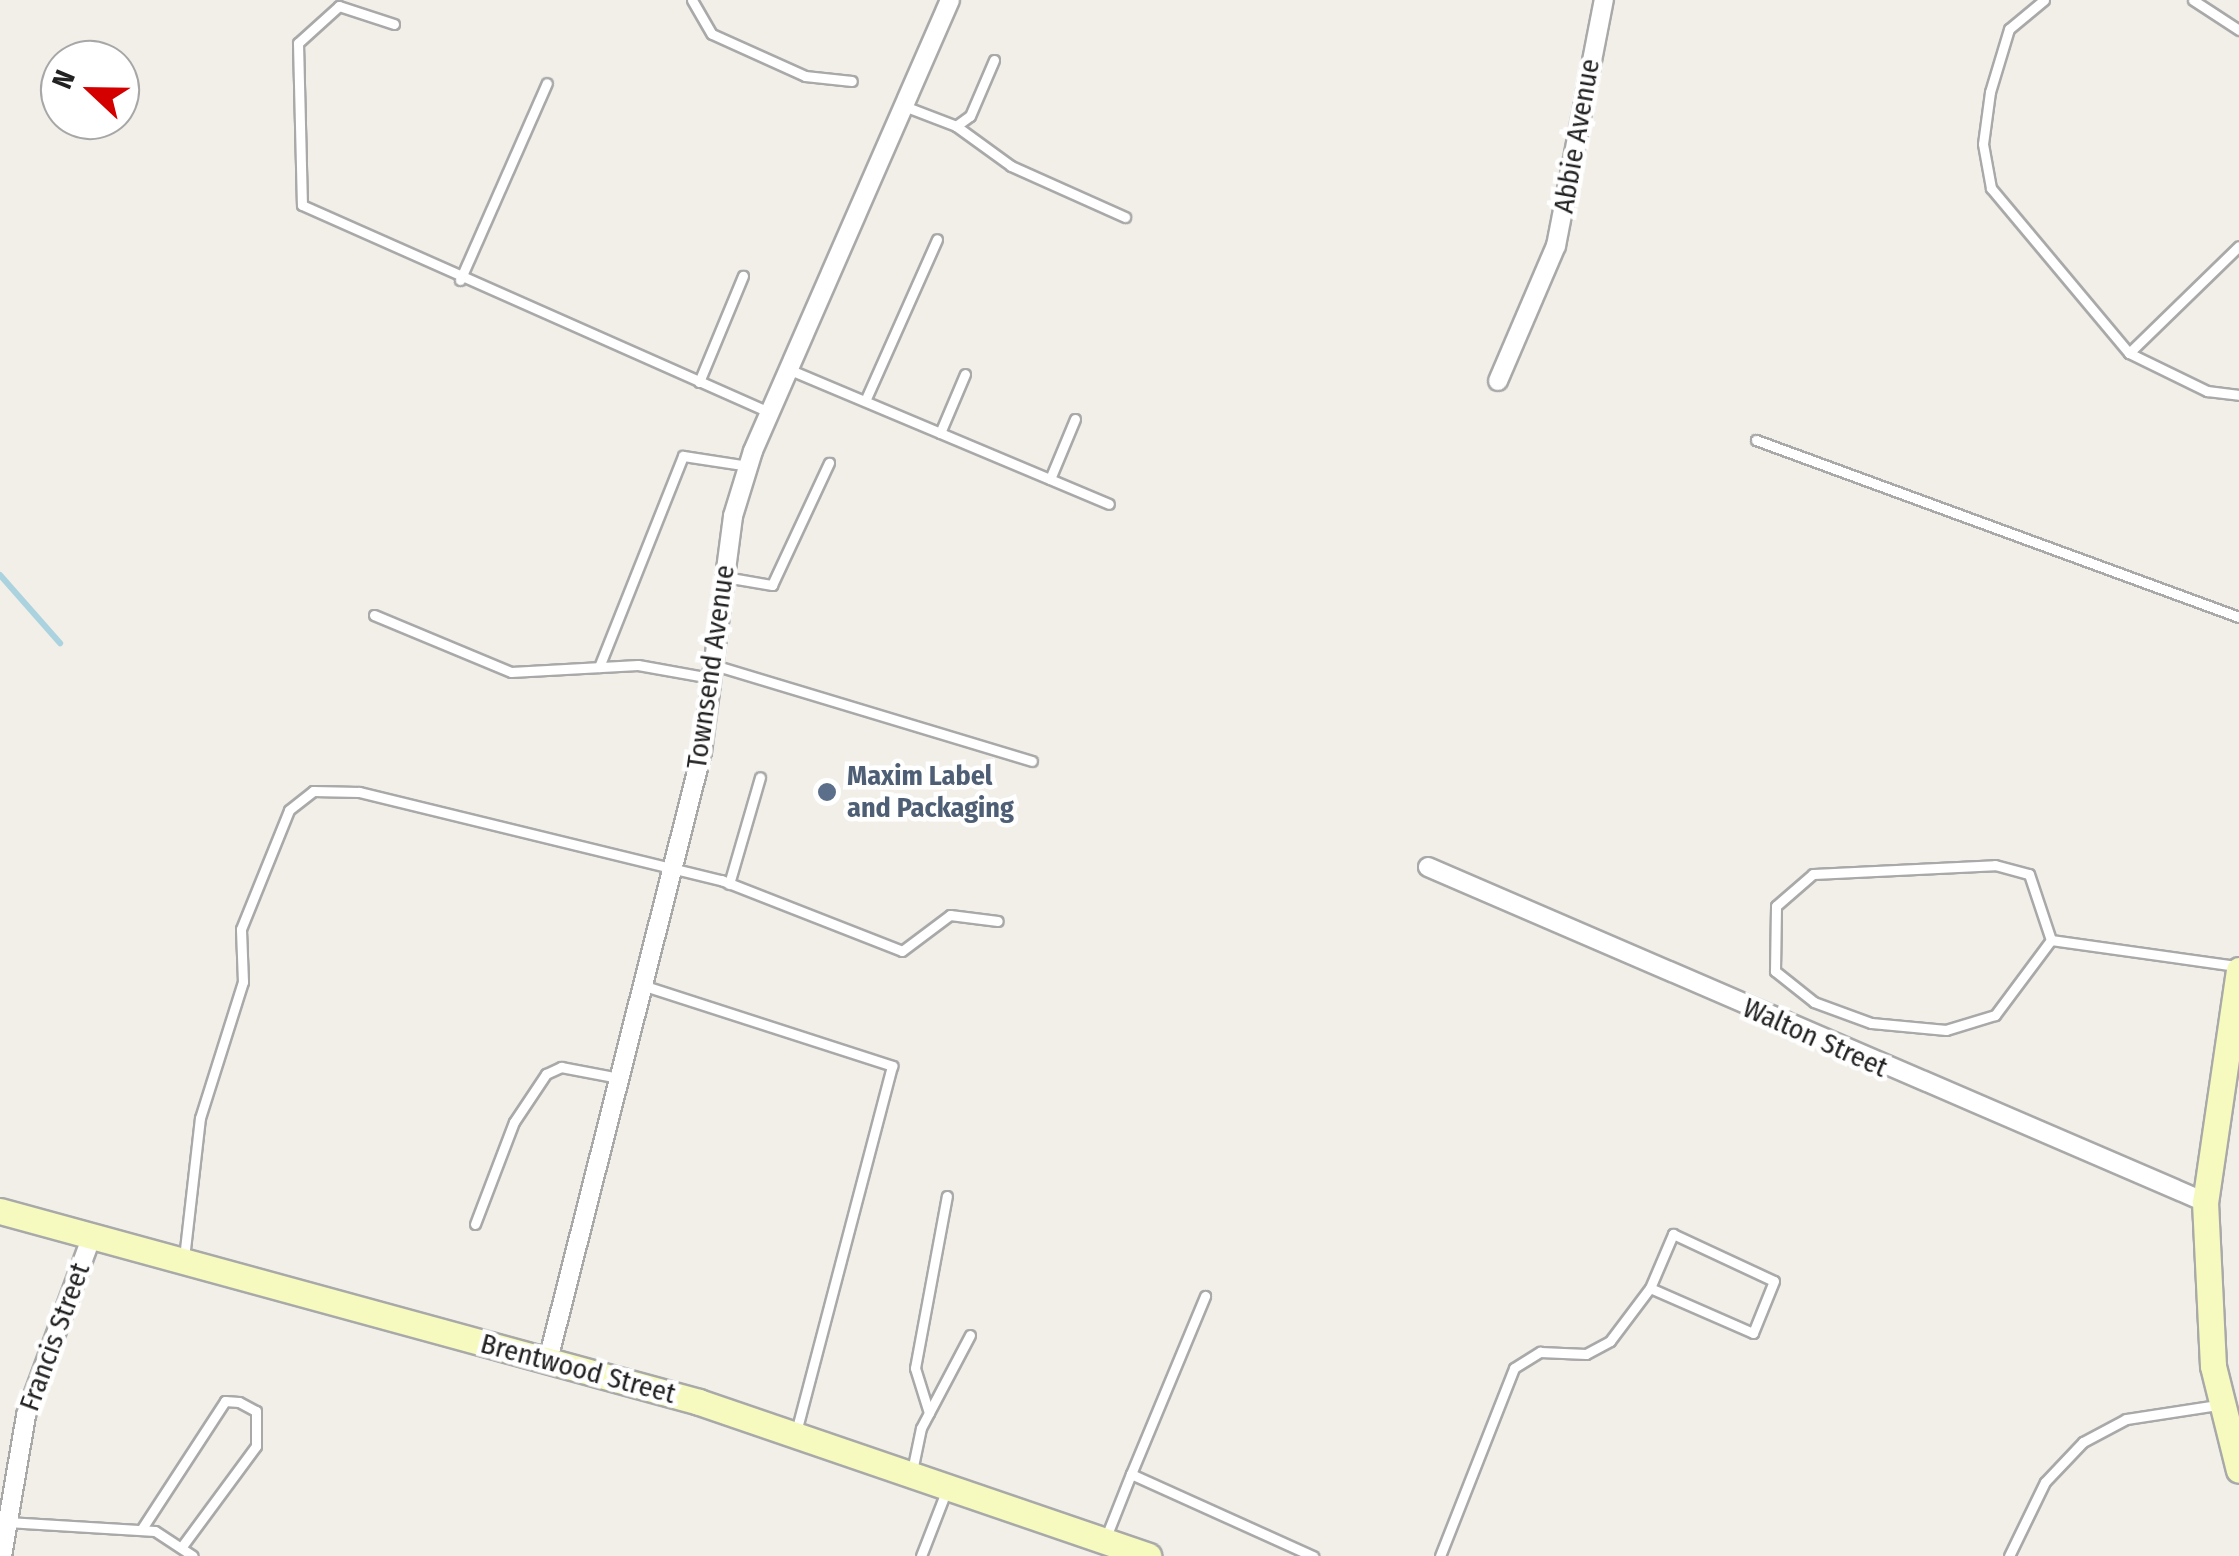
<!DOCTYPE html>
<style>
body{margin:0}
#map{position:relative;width:2239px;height:1556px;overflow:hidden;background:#f2efe9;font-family:"Fira Sans Condensed",sans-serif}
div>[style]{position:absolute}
.stream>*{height:6px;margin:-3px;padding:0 3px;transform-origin:3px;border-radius:3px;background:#aad3df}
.roads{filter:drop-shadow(2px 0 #a9a9a9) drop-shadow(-2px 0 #a9a9a9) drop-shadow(0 2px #a9a9a9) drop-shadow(0 -2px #a9a9a9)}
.lane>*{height:9px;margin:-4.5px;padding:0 4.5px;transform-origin:4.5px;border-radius:4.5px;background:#fff}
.street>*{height:18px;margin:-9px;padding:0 9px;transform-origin:9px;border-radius:9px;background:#fff}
.secondary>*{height:25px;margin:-12.5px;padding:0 12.5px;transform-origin:12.5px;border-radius:12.5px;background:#f7fabf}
.dots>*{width:28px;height:28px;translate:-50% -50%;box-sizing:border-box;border:5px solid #fff;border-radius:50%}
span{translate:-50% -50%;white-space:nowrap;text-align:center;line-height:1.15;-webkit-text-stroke:9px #fff;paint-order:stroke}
.street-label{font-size:28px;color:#222}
.service-label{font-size:28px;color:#4e5e75;font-weight:700}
.left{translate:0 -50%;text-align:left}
.north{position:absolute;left:40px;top:40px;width:100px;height:100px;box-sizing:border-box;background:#fff;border:2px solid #a7a7a7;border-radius:50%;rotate:292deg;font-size:28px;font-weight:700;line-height:40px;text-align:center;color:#222}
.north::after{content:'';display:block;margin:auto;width:35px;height:45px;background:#d40000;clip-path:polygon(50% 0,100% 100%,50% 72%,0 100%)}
</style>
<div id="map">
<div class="stream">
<div style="left:0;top:575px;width:91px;rotate:48.6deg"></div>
</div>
<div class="roads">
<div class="lane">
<div style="left:692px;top:0;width:39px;rotate:60deg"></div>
<div style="left:712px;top:34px;width:102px;rotate:24.3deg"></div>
<div style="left:805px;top:76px;width:47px;rotate:6.1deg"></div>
<div style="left:2044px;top:0;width:45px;rotate:140.4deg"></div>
<div style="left:2009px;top:29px;width:66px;rotate:106.8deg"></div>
<div style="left:1990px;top:92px;width:52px;rotate:97.7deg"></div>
<div style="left:1983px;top:144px;width:45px;rotate:79.7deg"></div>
<div style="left:1991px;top:188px;width:215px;rotate:50.1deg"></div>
<div style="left:2129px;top:353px;width:87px;rotate:26deg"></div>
<div style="left:2207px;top:391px;width:32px;rotate:7deg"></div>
<div style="left:2193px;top:0;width:55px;rotate:33.1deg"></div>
<div style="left:394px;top:24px;width:58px;rotate:-161.9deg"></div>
<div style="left:339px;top:6px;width:55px;rotate:137.9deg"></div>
<div style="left:298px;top:43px;width:162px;rotate:88.6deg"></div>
<div style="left:302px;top:205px;width:511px;rotate:23.91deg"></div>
<div style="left:904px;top:106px;width:56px;rotate:21deg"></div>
<div style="left:956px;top:126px;width:17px;rotate:-36deg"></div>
<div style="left:970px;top:116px;width:61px;rotate:-66.8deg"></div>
<div style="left:956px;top:126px;width:68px;rotate:36deg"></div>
<div style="left:1011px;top:166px;width:125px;rotate:24.1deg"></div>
<div style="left:460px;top:280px;width:215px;rotate:-66.2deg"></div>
<div style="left:2129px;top:353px;width:153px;rotate:-44.2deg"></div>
<div style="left:788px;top:369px;width:348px;rotate:22.8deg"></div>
<div style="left:699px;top:382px;width:115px;rotate:-67.5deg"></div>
<div style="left:865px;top:401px;width:177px;rotate:-66deg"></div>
<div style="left:940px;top:433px;width:64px;rotate:-67deg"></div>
<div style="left:1756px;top:440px;width:514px;rotate:20.13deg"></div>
<div style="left:1050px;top:479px;width:65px;rotate:-67.4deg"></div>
<div style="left:725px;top:577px;width:48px;rotate:9.7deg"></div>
<div style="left:772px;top:585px;width:135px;rotate:-65deg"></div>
<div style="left:374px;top:615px;width:148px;rotate:22.6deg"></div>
<div style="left:511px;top:672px;width:127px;rotate:-3.2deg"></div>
<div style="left:638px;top:665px;width:73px;rotate:10.2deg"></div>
<div style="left:714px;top:665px;width:332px;rotate:16.8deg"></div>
<div style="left:599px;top:667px;width:227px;rotate:-68.3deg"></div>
<div style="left:683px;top:456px;width:66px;rotate:8.7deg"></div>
<div style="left:1995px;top:865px;width:35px;rotate:15deg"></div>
<div style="left:2029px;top:874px;width:70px;rotate:71.6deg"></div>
<div style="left:2051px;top:940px;width:94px;rotate:126.7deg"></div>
<div style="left:1995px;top:1015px;width:51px;rotate:163deg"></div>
<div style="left:1946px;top:1030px;width:75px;rotate:-174.7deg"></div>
<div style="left:1871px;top:1023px;width:61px;rotate:-159.8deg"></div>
<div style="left:1814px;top:1002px;width:50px;rotate:-141.5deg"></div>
<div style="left:1775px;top:971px;width:65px;rotate:-89.1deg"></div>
<div style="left:1776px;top:906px;width:49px;rotate:-40.9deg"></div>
<div style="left:1813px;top:874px;width:182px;rotate:-2.8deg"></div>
<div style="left:729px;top:884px;width:111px;rotate:-73.8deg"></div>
<div style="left:2051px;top:940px;width:187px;rotate:8deg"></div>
<div style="left:645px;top:986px;width:260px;rotate:17.9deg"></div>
<div style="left:892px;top:1066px;width:377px;rotate:104.7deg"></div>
<div style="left:475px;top:1224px;width:109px;rotate:-69.1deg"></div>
<div style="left:514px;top:1122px;width:58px;rotate:-56.3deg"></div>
<div style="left:546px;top:1074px;width:17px;rotate:-25deg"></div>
<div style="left:561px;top:1067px;width:59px;rotate:10.7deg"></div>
<div style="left:184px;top:1258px;width:141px;rotate:-83.5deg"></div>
<div style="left:200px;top:1118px;width:143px;rotate:-72.5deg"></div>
<div style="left:243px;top:982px;width:53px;rotate:-92.2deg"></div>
<div style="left:241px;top:929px;width:128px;rotate:-68deg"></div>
<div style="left:289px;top:810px;width:31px;rotate:-38deg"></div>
<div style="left:313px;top:791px;width:46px;rotate:1.2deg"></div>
<div style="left:359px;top:792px;width:373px;rotate:13.7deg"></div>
<div style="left:721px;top:880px;width:194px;rotate:21.4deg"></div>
<div style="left:902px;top:951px;width:60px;rotate:-36.9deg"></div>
<div style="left:950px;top:915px;width:48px;rotate:7.1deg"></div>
<div style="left:929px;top:1413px;width:47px;rotate:-107.3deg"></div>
<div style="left:915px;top:1368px;width:175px;rotate:-79.5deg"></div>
<div style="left:912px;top:1471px;width:44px;rotate:-78.2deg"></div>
<div style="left:921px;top:1428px;width:105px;rotate:-62.2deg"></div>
<div style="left:1131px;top:1474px;width:193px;rotate:-67.4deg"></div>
<div style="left:7px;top:1522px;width:148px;rotate:3.5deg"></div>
<div style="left:155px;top:1531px;width:45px;rotate:33.3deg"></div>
<div style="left:141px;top:1530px;width:154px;rotate:-56.9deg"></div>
<div style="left:225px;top:1401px;width:14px;rotate:4deg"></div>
<div style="left:239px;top:1402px;width:19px;rotate:28deg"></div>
<div style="left:256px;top:1411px;width:35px;rotate:90deg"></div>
<div style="left:256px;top:1446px;width:123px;rotate:126.4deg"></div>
<div style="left:1106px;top:1537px;width:68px;rotate:-68.4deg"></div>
<div style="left:1131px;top:1474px;width:200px;rotate:24.3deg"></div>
<div style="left:921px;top:1556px;width:72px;rotate:-68.8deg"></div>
<div style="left:1440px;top:1556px;width:202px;rotate:-68.5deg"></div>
<div style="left:1514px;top:1368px;width:31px;rotate:-32deg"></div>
<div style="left:1540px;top:1352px;width:46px;rotate:2.5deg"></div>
<div style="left:1586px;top:1354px;width:27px;rotate:-28deg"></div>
<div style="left:1610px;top:1341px;width:66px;rotate:-53deg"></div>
<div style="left:1650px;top:1288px;width:59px;rotate:-66.9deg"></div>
<div style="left:1673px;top:1234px;width:111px;rotate:25deg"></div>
<div style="left:1774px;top:1281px;width:56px;rotate:112deg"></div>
<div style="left:1753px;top:1333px;width:112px;rotate:-156.4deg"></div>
<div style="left:2009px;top:1556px;width:82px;rotate:-64.1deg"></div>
<div style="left:2045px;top:1482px;width:55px;rotate:-46.5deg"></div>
<div style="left:2083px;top:1442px;width:49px;rotate:-28.1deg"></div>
<div style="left:2126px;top:1419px;width:93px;rotate:-8.7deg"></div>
</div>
<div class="street">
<div style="left:1498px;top:381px;width:147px;rotate:-66.8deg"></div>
<div style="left:1556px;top:246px;width:251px;rotate:-79deg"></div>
<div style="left:1428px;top:867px;width:846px;rotate:23.32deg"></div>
<div style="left:548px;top:1360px;width:627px;rotate:-75.79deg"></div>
<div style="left:702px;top:752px;width:238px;rotate:-82.5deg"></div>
<div style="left:733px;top:516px;width:68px;rotate:-72.9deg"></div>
<div style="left:753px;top:451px;width:492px;rotate:-66.4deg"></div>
<div style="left:2px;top:1556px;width:143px;rotate:-80.3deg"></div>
<div style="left:26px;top:1415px;width:191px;rotate:-69.8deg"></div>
</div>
<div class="secondary">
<div style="left:2239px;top:970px;width:234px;rotate:98.3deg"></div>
<div style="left:2205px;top:1202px;width:164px;rotate:87.2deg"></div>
<div style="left:2213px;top:1366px;width:107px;rotate:76deg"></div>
<div style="left:0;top:1211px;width:725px;rotate:15.28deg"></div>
<div style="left:699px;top:1402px;width:475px;rotate:18.9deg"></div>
</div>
</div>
<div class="dots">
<div style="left:827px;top:792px;background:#5c6f8a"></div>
</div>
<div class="street-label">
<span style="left:1577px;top:136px;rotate:-80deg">Abbie Avenue</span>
<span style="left:711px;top:667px;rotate:-82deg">Townsend Avenue</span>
<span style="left:1815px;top:1038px;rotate:24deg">Walton Street</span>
<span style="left:55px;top:1337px;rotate:-70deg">Francis Street</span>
<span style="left:578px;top:1369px;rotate:15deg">Brentwood Street</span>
</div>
<div class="service-label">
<span class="left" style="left:847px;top:792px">Maxim Label<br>and Packaging</span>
</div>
<div class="north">N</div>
</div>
